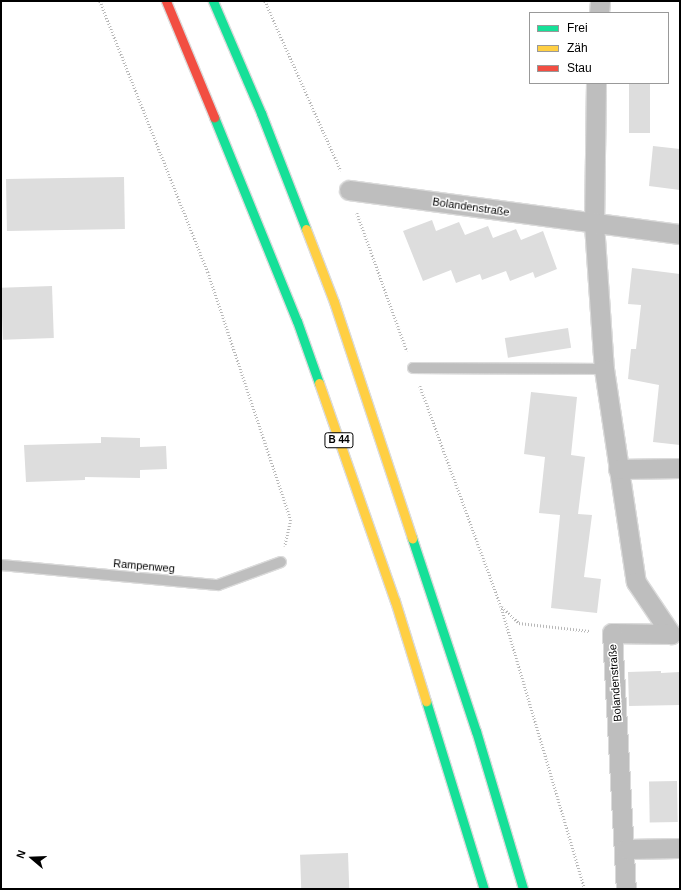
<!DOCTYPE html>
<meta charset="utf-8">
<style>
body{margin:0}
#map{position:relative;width:681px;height:890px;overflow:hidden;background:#fff;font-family:Arial,sans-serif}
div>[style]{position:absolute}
.building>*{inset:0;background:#ddd;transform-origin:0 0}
.path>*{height:2.5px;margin-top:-1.25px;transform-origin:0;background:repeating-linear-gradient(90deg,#b8b8b8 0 1px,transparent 0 3px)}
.roads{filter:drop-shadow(1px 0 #dbdbdb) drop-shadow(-1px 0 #dbdbdb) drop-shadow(0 1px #dbdbdb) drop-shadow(0 -1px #dbdbdb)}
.lane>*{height:10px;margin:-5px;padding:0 5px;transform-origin:5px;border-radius:5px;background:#bebebe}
.street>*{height:19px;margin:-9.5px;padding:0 9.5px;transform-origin:9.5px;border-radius:9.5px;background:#bebebe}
.fast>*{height:9px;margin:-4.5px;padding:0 4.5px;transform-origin:4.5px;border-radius:4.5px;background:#16e098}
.slow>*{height:9px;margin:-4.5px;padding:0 4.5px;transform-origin:4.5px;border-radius:4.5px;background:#ffcf43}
.jam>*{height:9px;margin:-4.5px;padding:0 4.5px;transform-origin:4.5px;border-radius:4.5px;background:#f24e42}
span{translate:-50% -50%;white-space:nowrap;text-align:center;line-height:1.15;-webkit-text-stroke:3px #fff;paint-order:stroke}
.shield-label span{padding:1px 3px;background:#fff;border:1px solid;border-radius:3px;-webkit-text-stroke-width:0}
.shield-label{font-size:10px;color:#000;font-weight:700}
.street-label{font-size:11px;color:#000}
.frame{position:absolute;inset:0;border:2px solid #000;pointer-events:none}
.legend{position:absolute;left:529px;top:12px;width:140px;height:72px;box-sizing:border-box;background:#fff;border:1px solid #999;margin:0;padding:5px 7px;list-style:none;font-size:12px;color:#000}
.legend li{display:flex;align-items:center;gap:8px;height:20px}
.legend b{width:20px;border:1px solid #999}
.north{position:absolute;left:12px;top:838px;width:40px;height:40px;-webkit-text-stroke:3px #fff;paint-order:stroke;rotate:289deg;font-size:11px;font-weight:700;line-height:16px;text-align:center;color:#000}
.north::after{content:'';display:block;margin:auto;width:14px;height:18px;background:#000;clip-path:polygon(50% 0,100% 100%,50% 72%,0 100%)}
</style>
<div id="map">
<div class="building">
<div style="left:629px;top:83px;width:21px;height:50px"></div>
<div style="clip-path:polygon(653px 146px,680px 149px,680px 190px,649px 186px)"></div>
<div style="left:124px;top:177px;width:52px;height:118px;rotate:89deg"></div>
<div style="clip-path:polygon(432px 220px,436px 231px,459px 222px,465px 235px,488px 226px,493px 238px,516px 229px,521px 240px,543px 231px,557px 269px,535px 278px,533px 272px,510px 281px,506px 271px,482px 280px,480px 274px,456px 283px,451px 270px,423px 281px,403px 231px)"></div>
<div style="clip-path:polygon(632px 268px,680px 274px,680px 445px,653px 442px,659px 385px,628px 379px,631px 349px,636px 349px,641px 305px,628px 304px)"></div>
<div style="left:52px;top:286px;width:52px;height:51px;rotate:88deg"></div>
<div style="left:568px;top:328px;width:20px;height:64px;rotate:81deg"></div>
<div style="clip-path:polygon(531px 392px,577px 397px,571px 455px,585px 457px,578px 514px,592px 515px,584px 577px,601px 579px,597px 613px,551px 608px,560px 515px,539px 513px,545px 457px,524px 454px)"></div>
<div style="clip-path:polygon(101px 437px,140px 438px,140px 447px,166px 446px,167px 469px,140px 470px,140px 478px,85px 477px,85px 480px,26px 482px,24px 445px,101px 443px)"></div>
<div style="clip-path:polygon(661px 671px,661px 673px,680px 672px,680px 705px,629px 706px,628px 672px)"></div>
<div style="left:677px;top:781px;width:41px;height:28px;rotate:89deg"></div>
<div style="left:348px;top:853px;width:36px;height:48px;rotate:88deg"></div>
</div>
<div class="path">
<div style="left:100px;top:1px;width:292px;rotate:68.3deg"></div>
<div style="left:208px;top:272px;width:262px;rotate:71.5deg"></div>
<div style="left:291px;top:520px;width:27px;rotate:103deg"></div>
<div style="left:265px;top:1px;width:186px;rotate:65.9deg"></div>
<div style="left:357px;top:213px;width:147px;rotate:70.1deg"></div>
<div style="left:420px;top:386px;width:234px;rotate:69.8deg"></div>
<div style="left:501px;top:606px;width:295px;rotate:73.5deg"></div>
<div style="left:502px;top:607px;width:23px;rotate:43deg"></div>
<div style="left:519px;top:623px;width:71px;rotate:6.4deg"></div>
</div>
<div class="roads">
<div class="lane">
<div style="left:413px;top:368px;width:191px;rotate:0.3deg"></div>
<div style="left:1px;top:565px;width:218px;rotate:5.3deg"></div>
<div style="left:218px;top:585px;width:67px;rotate:-20.1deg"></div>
</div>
<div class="street">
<div style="left:599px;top:13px;width:12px;rotate:-85deg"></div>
<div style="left:596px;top:83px;width:141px;rotate:90.8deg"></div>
<div style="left:594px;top:224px;width:145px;rotate:86.1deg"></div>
<div style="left:604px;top:369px;width:215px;rotate:81.5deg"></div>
<div style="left:636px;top:582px;width:63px;rotate:56.1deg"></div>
<div style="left:671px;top:634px;width:59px;rotate:-179deg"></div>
<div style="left:612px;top:633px;width:256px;rotate:86.9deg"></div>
<div style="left:349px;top:190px;width:334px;rotate:7.6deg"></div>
<div style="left:618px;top:469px;width:62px;rotate:-0.9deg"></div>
<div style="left:626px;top:849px;width:54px;rotate:-1.1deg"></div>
</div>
<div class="fast">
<div style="left:213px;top:1px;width:122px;rotate:66.8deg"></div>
<div style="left:261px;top:113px;width:124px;rotate:68.8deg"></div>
<div style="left:214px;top:117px;width:220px;rotate:67.9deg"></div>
<div style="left:297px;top:321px;width:66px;rotate:70.5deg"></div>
<div style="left:412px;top:538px;width:203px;rotate:71.7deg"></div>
<div style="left:476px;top:731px;width:165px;rotate:73.4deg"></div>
<div style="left:426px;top:701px;width:197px;rotate:72.9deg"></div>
</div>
<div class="slow">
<div style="left:306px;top:229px;width:78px;rotate:69deg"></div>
<div style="left:334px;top:302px;width:249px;rotate:71.7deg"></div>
<div style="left:319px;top:383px;width:231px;rotate:70.8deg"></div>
<div style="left:395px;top:601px;width:105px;rotate:72.8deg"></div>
</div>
<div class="jam">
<div style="left:166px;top:1px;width:126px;rotate:67.5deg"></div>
</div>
</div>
<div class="shield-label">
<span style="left:339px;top:440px">B 44</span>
</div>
<div class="street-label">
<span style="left:471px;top:207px;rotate:8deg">Bolandenstraße</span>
<span style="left:144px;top:566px;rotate:5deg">Rampenweg</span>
<span style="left:615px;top:683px;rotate:-94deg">Bolandenstraße</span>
</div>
<div class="frame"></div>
<ul class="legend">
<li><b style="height:5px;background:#16e098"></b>Frei</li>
<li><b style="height:5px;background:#ffcf43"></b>Zäh</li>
<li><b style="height:5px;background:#f24e42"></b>Stau</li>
</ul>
<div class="north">N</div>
</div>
